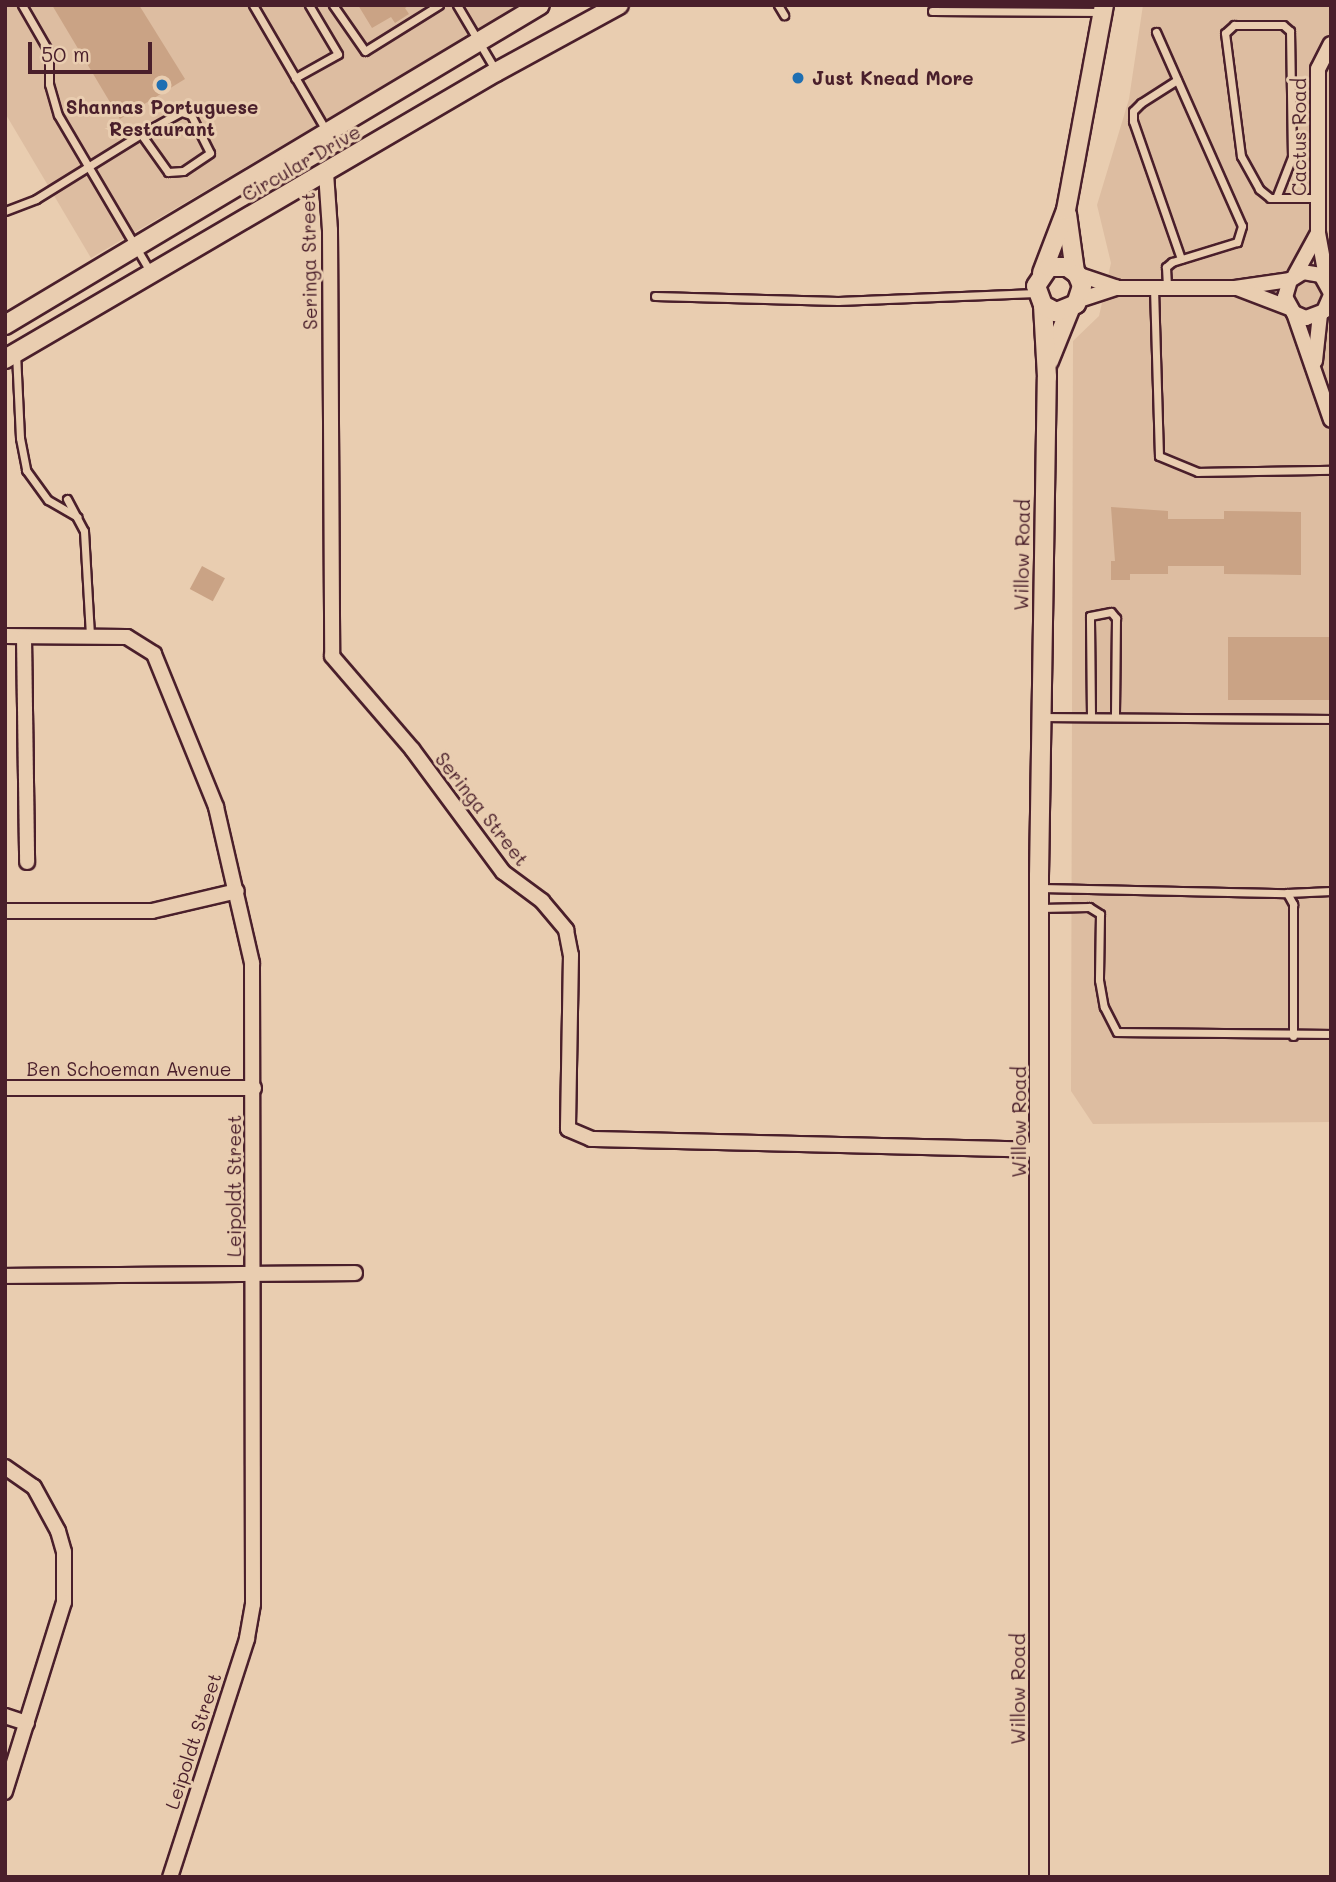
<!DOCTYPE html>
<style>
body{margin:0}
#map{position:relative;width:1336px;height:1882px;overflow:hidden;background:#e9cdb0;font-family:Mali,sans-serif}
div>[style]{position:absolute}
.built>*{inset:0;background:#ddbda1}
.building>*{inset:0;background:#caa385;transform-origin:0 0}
.roads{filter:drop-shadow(2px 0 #4a1f2b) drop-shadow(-2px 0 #4a1f2b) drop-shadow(0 2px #4a1f2b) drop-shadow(0 -2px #4a1f2b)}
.service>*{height:7px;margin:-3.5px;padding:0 3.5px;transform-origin:3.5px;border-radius:3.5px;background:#e9cdb0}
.minor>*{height:14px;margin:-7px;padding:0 7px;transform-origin:7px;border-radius:7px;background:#e9cdb0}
.tertiary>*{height:18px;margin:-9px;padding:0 9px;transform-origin:9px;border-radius:9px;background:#e9cdb0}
.dots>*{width:19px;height:19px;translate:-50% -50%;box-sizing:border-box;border:4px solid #e9cdb0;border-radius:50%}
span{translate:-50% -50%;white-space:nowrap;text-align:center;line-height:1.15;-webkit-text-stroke:6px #e9cdb0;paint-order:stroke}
.poi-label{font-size:19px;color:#4a1f2b;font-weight:700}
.left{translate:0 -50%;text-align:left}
.street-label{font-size:19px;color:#4a1f2b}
.frame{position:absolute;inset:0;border:7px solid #4a1f2b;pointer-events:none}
.scale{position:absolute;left:28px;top:42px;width:124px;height:32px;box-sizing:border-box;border:4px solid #4a1f2b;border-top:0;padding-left:9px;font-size:21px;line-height:24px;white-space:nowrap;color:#4a1f2b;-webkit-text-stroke:5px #e9cdb0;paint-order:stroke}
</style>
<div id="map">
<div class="built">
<div style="clip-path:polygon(5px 5px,521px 5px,91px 258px,5px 113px)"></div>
<div style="clip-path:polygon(1143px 5px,1331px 5px,1331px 1122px,1093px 1124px,1071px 1091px,1073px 341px,1099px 316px,1111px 263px,1097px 205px,1129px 99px)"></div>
</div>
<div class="building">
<div style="clip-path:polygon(52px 5px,139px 5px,185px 79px,120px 119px)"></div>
<div style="clip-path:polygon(358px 5px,410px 5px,405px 8px,409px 14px,395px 23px,391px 17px,372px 28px)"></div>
<div style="clip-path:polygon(1111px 507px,1168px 511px,1168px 519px,1224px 519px,1224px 511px,1301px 512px,1301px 575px,1224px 574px,1224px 566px,1168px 566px,1168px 574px,1130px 574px,1130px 580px,1111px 580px,1111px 561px,1115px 561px)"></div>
<div style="left:202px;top:566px;width:26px;height:26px;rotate:28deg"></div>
<div style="left:1228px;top:637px;width:103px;height:63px"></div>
</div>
<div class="roads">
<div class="service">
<div style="left:22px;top:5px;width:54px;rotate:60.1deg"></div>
<div style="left:49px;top:52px;width:32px;rotate:90deg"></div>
<div style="left:49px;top:84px;width:32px;rotate:74deg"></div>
<div style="left:58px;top:115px;width:183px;rotate:59.5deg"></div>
<div style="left:253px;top:5px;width:147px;rotate:59.8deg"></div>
<div style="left:333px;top:5px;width:56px;rotate:55.2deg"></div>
<div style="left:365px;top:51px;width:87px;rotate:-31.9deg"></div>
<div style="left:457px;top:5px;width:77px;rotate:59.4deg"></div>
<div style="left:778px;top:5px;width:12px;rotate:59deg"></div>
<div style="left:932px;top:11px;width:171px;rotate:0.3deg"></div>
<div style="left:1156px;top:32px;width:212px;rotate:66.1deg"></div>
<div style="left:1242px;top:226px;width:17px;rotate:107deg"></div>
<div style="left:1237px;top:242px;width:68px;rotate:162.9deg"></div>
<div style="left:1172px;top:262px;width:8px;rotate:140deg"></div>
<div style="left:1166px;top:267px;width:21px;rotate:87deg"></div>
<div style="left:295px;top:78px;width:49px;rotate:-29.2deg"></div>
<div style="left:338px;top:54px;width:57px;rotate:-120.6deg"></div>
<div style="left:1177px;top:80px;width:43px;rotate:147.4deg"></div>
<div style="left:1141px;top:103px;width:11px;rotate:135deg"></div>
<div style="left:1133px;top:111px;width:10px;rotate:90deg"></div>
<div style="left:1133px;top:121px;width:146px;rotate:70.8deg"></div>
<div style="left:1276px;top:198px;width:44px;rotate:-68.7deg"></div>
<div style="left:1292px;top:157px;width:126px;rotate:-90.9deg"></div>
<div style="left:1290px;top:31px;width:9px;rotate:-139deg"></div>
<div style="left:1283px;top:25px;width:49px;rotate:180deg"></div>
<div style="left:1234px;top:25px;width:12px;rotate:138deg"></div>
<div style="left:1225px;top:33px;width:124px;rotate:82.6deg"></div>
<div style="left:1241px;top:156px;width:38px;rotate:61deg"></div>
<div style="left:1259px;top:189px;width:14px;rotate:39deg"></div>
<div style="left:1270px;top:198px;width:49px"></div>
<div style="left:5px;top:211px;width:33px;rotate:-21deg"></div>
<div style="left:36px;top:199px;width:123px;rotate:-31.8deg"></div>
<div style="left:141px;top:134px;width:46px;rotate:-28.8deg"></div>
<div style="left:181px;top:112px;width:10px;rotate:17deg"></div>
<div style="left:191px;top:115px;width:42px;rotate:63.4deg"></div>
<div style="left:210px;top:153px;width:32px;rotate:146deg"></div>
<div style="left:183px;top:171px;width:15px;rotate:176deg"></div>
<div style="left:168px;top:172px;width:47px;rotate:-125.4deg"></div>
<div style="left:1154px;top:288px;width:168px;rotate:88.3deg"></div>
<div style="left:1159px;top:456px;width:42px;rotate:22.3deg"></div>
<div style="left:1198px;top:472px;width:133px;rotate:-0.9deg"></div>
<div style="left:655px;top:296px;width:183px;rotate:1.6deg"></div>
<div style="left:838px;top:301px;width:198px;rotate:-2.3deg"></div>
<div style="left:16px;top:353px;width:85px;rotate:87.3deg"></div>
<div style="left:20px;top:438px;width:33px;rotate:79deg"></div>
<div style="left:26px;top:470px;width:37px;rotate:54deg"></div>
<div style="left:48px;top:500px;width:34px;rotate:30deg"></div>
<div style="left:67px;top:499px;width:36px;rotate:62deg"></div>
<div style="left:84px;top:531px;width:105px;rotate:86.7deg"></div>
<div style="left:1091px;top:716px;width:100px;rotate:-90.6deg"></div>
<div style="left:1090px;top:616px;width:21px;rotate:-11deg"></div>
<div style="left:1111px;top:612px;width:8px;rotate:50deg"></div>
<div style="left:1116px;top:618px;width:98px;rotate:90.6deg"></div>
<div style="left:1041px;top:717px;width:290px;rotate:0.4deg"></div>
<div style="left:1041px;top:888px;width:246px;rotate:1.2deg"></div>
<div style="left:1287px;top:893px;width:13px;rotate:61deg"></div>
<div style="left:1293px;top:904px;width:132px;rotate:90deg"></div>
<div style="left:1287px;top:893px;width:44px;rotate:-2.6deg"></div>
<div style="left:1040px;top:908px;width:49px;rotate:-1.2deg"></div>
<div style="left:1089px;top:907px;width:13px;rotate:32deg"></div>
<div style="left:1100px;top:914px;width:66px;rotate:90.9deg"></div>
<div style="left:1099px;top:980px;width:27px;rotate:80deg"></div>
<div style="left:1104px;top:1007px;width:28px;rotate:63deg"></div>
<div style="left:1117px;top:1032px;width:214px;rotate:0.5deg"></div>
</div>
<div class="minor">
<div style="left:326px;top:173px;width:57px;rotate:86deg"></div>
<div style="left:330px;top:230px;width:426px;rotate:89.7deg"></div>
<div style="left:332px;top:656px;width:123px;rotate:49.3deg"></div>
<div style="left:412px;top:749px;width:153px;rotate:53.5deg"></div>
<div style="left:503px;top:872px;width:49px;rotate:36.6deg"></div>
<div style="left:542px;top:901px;width:38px;rotate:50deg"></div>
<div style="left:566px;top:930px;width:25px;rotate:79deg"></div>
<div style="left:571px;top:955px;width:174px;rotate:91deg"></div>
<div style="left:568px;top:1129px;width:25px;rotate:23deg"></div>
<div style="left:591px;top:1139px;width:448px;rotate:1.4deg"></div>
<div style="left:1077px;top:274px;width:43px;rotate:18.9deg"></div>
<div style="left:1118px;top:288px;width:117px"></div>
<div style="left:1235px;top:288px;width:56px;rotate:-8.3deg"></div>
<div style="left:1295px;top:275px;width:48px;rotate:-61.3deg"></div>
<div style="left:1327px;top:282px;width:50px;rotate:-100.4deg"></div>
<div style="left:1318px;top:233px;width:164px;rotate:-90deg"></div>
<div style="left:1318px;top:69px;width:28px;rotate:-63deg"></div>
<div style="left:1237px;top:288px;width:56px;rotate:21deg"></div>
<div style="left:1331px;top:293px;width:21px;rotate:-119deg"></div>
<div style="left:1321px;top:275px;width:18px;rotate:-171deg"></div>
<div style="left:1303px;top:272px;width:15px;rotate:148deg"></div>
<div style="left:1290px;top:280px;width:18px;rotate:106deg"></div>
<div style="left:1285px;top:297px;width:18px;rotate:61deg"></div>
<div style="left:1294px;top:313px;width:13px;rotate:23deg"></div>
<div style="left:1306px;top:318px;width:19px;rotate:-21deg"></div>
<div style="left:1324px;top:311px;width:17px;rotate:-66deg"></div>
<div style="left:1079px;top:300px;width:40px;rotate:-18deg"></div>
<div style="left:1294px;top:313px;width:113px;rotate:70.9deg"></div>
<div style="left:1315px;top:361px;width:47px;rotate:-83.9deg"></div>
<div style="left:5px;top:636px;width:122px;rotate:0.5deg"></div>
<div style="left:127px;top:637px;width:32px;rotate:32deg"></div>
<div style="left:154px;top:654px;width:165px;rotate:67.9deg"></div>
<div style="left:216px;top:807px;width:160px;rotate:77deg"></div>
<div style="left:252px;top:963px;width:641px;rotate:89.91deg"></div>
<div style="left:253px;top:1604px;width:36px;rotate:100deg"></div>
<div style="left:247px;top:1639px;width:250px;rotate:107.9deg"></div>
<div style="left:24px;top:637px;width:225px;rotate:89.2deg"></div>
<div style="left:5px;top:911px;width:147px"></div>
<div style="left:152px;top:911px;width:87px;rotate:-13.2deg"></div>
<div style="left:5px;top:1088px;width:249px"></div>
<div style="left:5px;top:1276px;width:350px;rotate:-0.5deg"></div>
<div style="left:5px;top:1467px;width:35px;rotate:35deg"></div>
<div style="left:34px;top:1487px;width:50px;rotate:61.4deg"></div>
<div style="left:58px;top:1531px;width:22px;rotate:74deg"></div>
<div style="left:64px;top:1552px;width:50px;rotate:90deg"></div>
<div style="left:64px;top:1602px;width:199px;rotate:107.3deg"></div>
<div style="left:5px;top:1716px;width:23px;rotate:18deg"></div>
</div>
<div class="tertiary">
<div style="left:1067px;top:214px;width:59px;rotate:82.1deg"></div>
<div style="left:1042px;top:273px;width:67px;rotate:-69.1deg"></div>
<div style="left:1066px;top:210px;width:208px;rotate:-79.5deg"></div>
<div style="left:5px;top:325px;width:623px;rotate:-30.88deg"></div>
<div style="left:5px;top:359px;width:569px;rotate:-30.31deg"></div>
<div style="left:496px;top:72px;width:140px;rotate:-28.6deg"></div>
<div style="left:1049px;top:361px;width:56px;rotate:-68deg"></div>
<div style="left:1039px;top:1877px;width:1001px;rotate:-90deg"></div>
<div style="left:1039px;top:876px;width:499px;rotate:-89.1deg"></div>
<div style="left:1047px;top:377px;width:72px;rotate:-93.2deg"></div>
<div style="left:1043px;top:305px;width:20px;rotate:-110deg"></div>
<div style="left:1036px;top:286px;width:23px;rotate:-56deg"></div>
<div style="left:1049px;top:267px;width:18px"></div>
<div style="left:1067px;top:267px;width:12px;rotate:35deg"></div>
<div style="left:1077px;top:274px;width:13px;rotate:67deg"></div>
<div style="left:1082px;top:286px;width:19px;rotate:108deg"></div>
<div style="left:1076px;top:304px;width:22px;rotate:158deg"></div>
<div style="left:1056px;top:312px;width:15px;rotate:-152deg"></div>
</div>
</div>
<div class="dots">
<div style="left:798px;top:78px;background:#1f6fb2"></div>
<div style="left:162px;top:85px;background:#1f6fb2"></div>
</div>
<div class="poi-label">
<span class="left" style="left:812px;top:78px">Just Knead More</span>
<span style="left:162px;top:118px">Shannas Portuguese<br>Restaurant</span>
</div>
<div class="street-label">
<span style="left:1299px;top:137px;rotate:-90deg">Cactus Road</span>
<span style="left:301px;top:163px;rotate:-30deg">Circular Drive</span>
<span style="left:309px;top:261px;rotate:-91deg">Seringa Street</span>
<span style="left:1022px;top:555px;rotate:-89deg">Willow Road</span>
<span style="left:482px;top:809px;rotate:52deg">Seringa Street</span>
<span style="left:129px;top:1069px">Ben Schoeman Avenue</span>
<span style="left:1019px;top:1122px;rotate:-90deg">Willow Road</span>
<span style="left:234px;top:1186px;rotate:-90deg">Leipoldt Street</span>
<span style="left:1018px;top:1689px;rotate:-90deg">Willow Road</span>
<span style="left:193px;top:1741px;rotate:-72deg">Leipoldt Street</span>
</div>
<div class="frame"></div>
<div class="scale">50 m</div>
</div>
